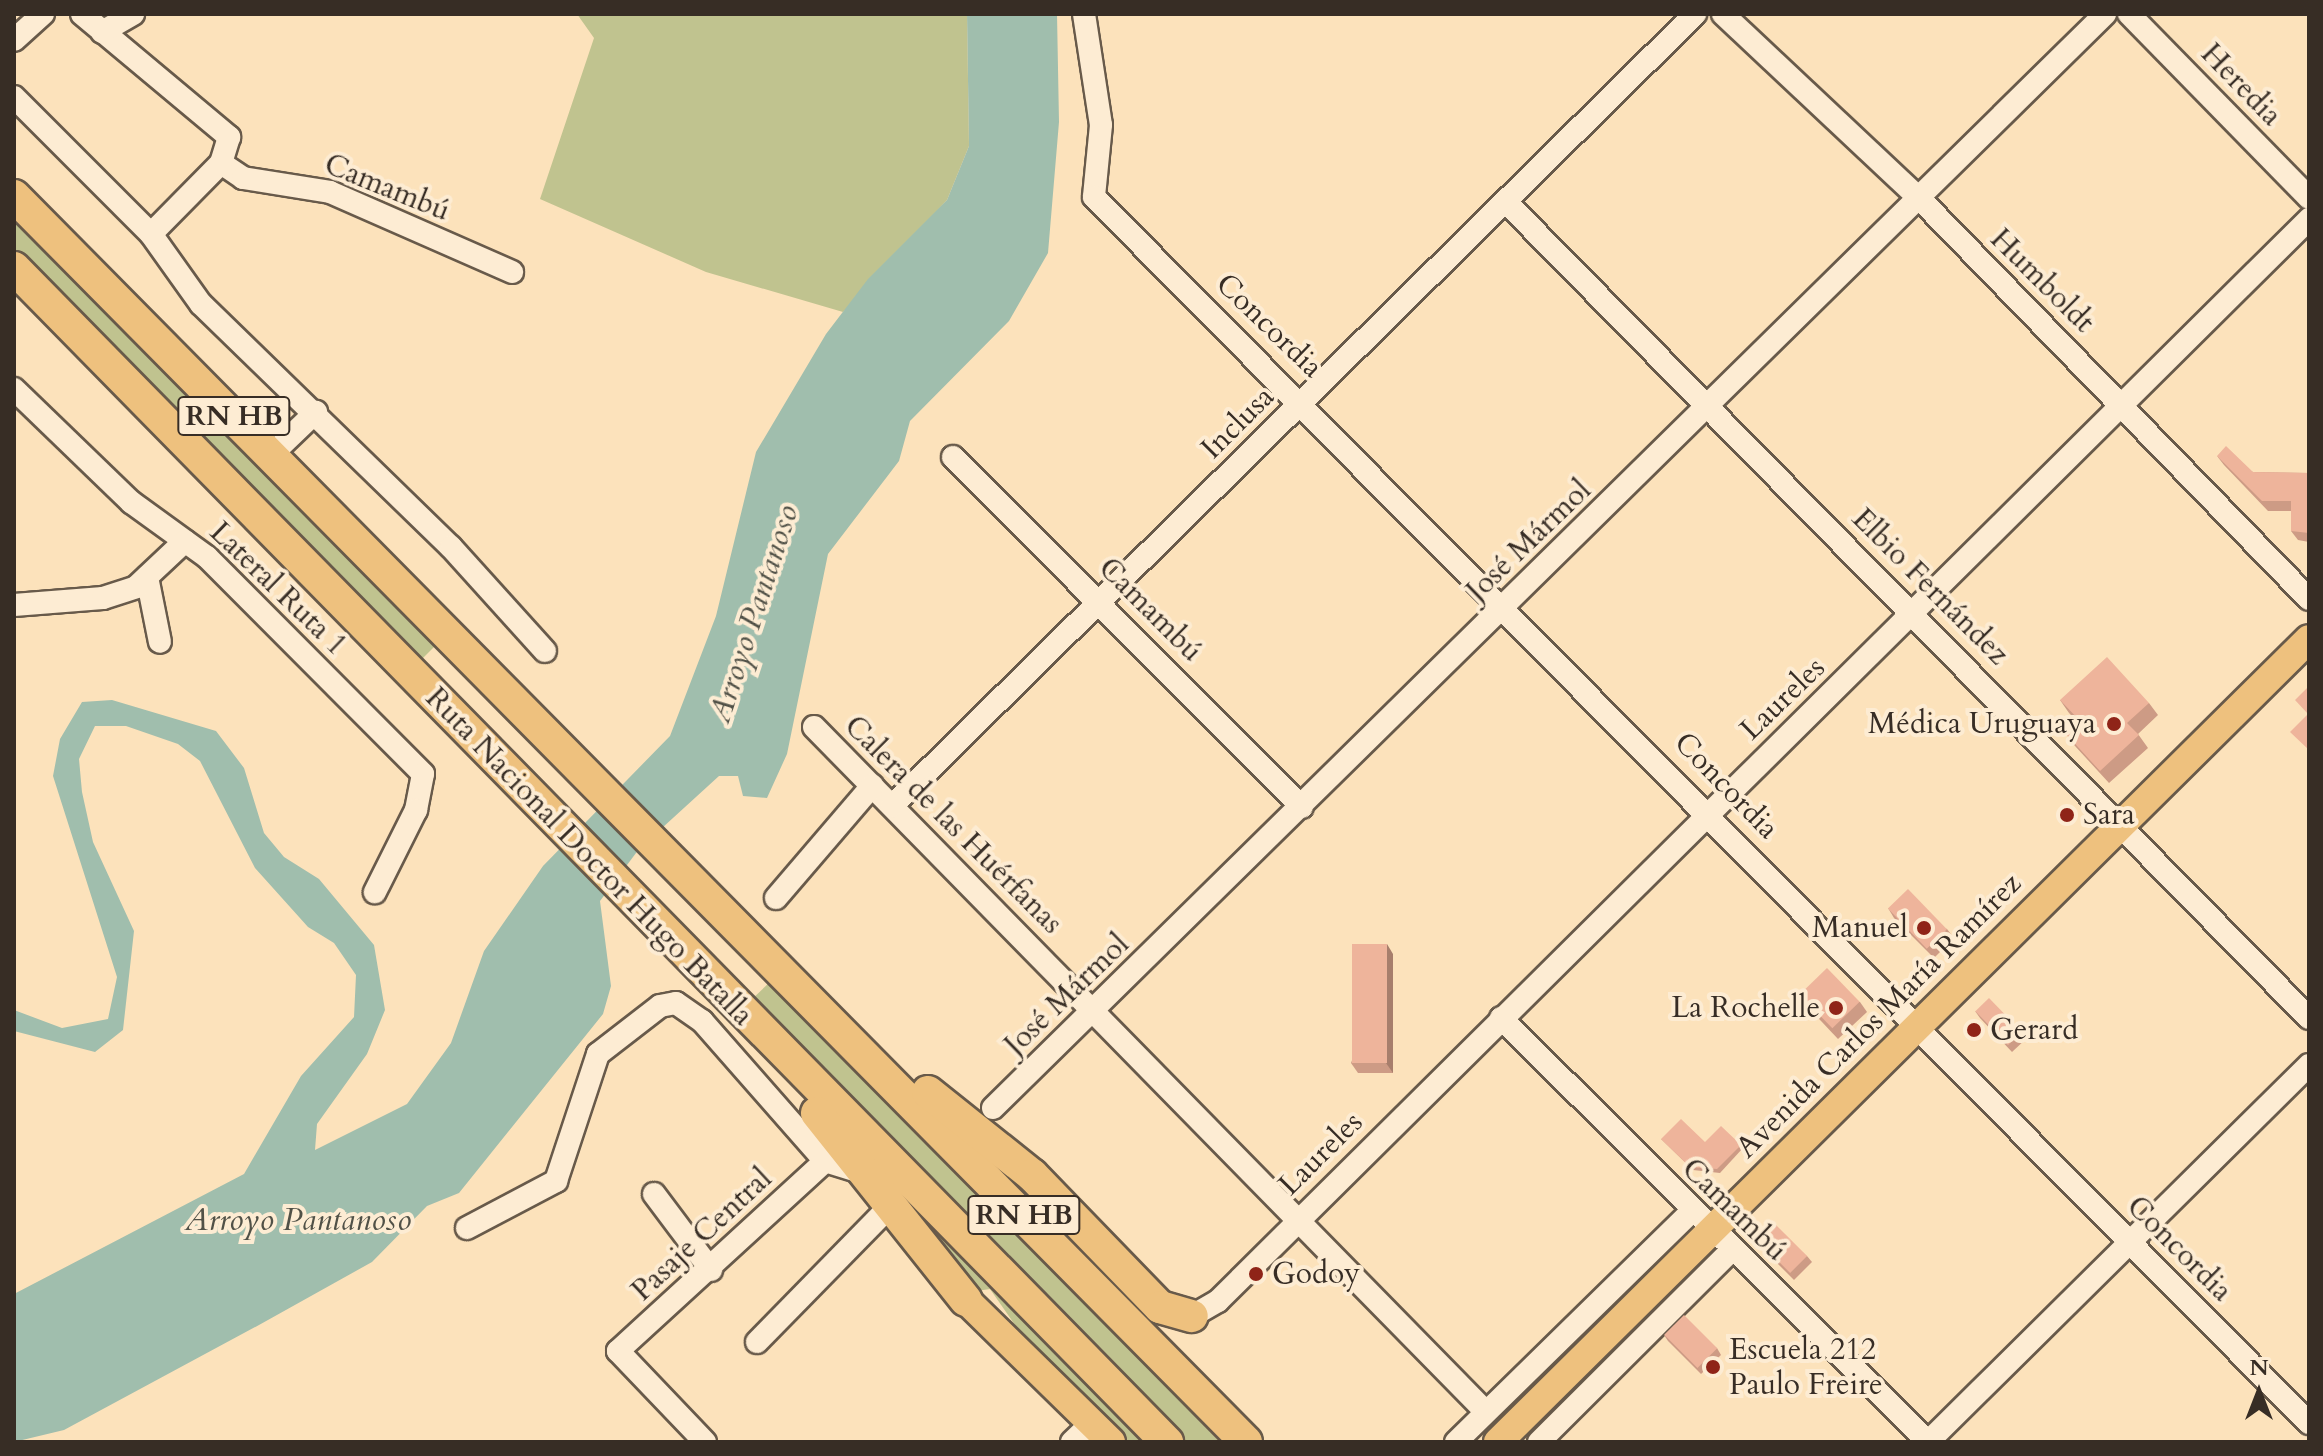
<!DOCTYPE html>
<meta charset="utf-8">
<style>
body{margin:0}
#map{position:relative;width:2323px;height:1456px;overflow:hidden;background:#fce2bb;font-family:Cardo,serif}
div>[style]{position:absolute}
.green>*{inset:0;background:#c0c38f;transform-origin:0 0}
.water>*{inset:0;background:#a0bead}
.roads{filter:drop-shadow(2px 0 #685a4a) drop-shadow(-2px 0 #685a4a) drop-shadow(0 2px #685a4a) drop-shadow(0 -2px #685a4a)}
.minor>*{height:22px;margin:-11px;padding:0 11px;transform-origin:11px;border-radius:11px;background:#fdecd3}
.major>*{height:28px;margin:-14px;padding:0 14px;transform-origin:14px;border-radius:14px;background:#eec17e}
.highway>*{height:32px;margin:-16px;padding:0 16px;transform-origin:16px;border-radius:16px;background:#eec17e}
.wall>*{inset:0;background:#cd9b85}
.shaded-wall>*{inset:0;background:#a77e6c}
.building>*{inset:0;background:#eeb49b;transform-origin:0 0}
.dots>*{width:22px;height:22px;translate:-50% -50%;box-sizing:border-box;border:4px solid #fdecd3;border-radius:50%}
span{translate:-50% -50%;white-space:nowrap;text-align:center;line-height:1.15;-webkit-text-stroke:8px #fdecd3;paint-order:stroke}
.shield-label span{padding:2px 6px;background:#fdecd3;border:2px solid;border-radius:6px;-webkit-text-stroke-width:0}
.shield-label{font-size:28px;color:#372d25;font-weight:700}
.street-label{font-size:30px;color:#372d25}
.poi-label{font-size:30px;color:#372d25}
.right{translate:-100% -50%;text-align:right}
.left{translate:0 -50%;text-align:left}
.water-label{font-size:32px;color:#515147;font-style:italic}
.frame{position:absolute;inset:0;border:16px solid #372d25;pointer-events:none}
.north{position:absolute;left:2219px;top:1352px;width:80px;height:80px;-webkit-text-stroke:6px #fdecd3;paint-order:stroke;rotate:0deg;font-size:22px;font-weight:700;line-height:32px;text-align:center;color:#372d25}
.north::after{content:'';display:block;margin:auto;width:28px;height:36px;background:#372d25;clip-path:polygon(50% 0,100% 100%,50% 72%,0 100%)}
</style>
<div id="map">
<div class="green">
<div style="clip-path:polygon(577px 14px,967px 14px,969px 146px,947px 200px,843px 312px,706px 272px,540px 199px,594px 38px)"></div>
<div style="left:14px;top:210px;width:606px;height:40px;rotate:45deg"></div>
<div style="left:773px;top:979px;width:648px;height:30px;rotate:46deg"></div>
<div style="clip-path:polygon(885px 1172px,1150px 1442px,1127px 1442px,1022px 1335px,990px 1289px,970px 1292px)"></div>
</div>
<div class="water">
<div style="clip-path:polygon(967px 14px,1057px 14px,1059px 122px,1048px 253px,1009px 321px,910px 421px,899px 461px,828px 554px,787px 754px,767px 798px,743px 796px,738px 776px,719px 776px,639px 849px,600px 901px,611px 986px,603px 1014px,459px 1193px,427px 1206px,372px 1262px,259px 1325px,64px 1430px,14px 1442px,14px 1294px,244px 1174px,301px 1076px,354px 1017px,356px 975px,334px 943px,308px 927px,255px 868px,200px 761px,178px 744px,126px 726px,95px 726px,79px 759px,82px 792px,93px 842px,134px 931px,123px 1030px,95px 1052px,14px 1031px,14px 1010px,62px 1028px,108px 1019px,117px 977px,53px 776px,60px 739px,82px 702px,112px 700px,216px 731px,244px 768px,264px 833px,284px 857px,319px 879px,374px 945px,385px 1010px,367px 1054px,317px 1124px,315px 1150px,407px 1104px,451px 1043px,484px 951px,543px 866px,670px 736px,716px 616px,756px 452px,826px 334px,868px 279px,947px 200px,969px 146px)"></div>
</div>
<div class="roads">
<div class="minor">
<div style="left:82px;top:14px;width:192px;rotate:39.9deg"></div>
<div style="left:229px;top:137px;width:27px;rotate:107deg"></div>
<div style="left:221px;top:163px;width:27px;rotate:34deg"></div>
<div style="left:243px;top:178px;width:88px;rotate:9.1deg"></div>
<div style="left:330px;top:192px;width:199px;rotate:23.7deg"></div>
<div style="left:1084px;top:14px;width:112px;rotate:81.3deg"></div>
<div style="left:1101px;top:125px;width:72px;rotate:95.6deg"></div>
<div style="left:1094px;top:197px;width:1726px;rotate:45.26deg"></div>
<div style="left:1723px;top:14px;width:269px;rotate:43.2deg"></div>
<div style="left:1919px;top:198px;width:559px;rotate:45.8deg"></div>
<div style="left:2129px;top:14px;width:257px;rotate:45.6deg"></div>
<div style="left:102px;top:32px;width:36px;rotate:-30deg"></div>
<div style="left:14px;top:40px;width:39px;rotate:-42deg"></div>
<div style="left:14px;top:97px;width:194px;rotate:45deg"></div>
<div style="left:151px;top:234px;width:86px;rotate:54.5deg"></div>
<div style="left:201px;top:304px;width:349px;rotate:44.2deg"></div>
<div style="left:451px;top:547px;width:140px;rotate:47.9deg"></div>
<div style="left:1505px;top:201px;width:1146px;rotate:45.46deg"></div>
<div style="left:151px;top:234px;width:100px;rotate:-45.4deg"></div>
<div style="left:14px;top:389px;width:163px;rotate:44deg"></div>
<div style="left:131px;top:502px;width:94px;rotate:35.9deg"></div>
<div style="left:207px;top:557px;width:306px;rotate:45.1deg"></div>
<div style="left:423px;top:774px;width:37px;rotate:101deg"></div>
<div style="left:416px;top:810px;width:92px;rotate:116.6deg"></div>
<div style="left:272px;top:454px;width:61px;rotate:-43.7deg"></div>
<div style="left:953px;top:457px;width:494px;rotate:45.1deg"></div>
<div style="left:147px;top:577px;width:66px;rotate:78.7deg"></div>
<div style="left:14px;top:605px;width:89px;rotate:-4.5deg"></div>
<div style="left:103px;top:598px;width:35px;rotate:-18deg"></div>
<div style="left:136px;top:587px;width:67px;rotate:-43.2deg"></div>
<div style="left:814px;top:727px;width:958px;rotate:45.55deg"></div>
<div style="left:892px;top:806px;width:1128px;rotate:-44.6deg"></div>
<div style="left:776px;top:898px;width:148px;rotate:-49.4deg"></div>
<div style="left:1501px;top:1018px;width:602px;rotate:44.8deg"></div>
<div style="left:993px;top:1108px;width:1560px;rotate:-44.53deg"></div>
<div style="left:654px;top:1194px;width:95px;rotate:53.1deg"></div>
<div style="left:467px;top:1228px;width:101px;rotate:-27.8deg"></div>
<div style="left:556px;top:1181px;width:134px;rotate:-71.7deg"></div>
<div style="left:598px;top:1054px;width:78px;rotate:-37.7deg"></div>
<div style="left:660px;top:1006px;width:16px;rotate:-11deg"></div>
<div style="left:676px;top:1003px;width:32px;rotate:35deg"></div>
<div style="left:702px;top:1021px;width:186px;rotate:48.7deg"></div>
<div style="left:825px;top:1161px;width:38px;rotate:17deg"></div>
<div style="left:1192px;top:1316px;width:30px;rotate:-30deg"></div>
<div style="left:1218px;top:1301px;width:1537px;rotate:-44.76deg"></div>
<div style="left:757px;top:1342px;width:187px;rotate:-45.6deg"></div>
<div style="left:705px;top:1442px;width:126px;rotate:-133.7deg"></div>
<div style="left:618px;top:1351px;width:281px;rotate:-42.5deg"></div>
<div style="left:1072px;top:1442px;width:28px;rotate:-44deg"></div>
<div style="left:1456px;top:1442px;width:329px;rotate:-44.4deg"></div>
<div style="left:1539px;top:1442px;width:272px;rotate:-44.9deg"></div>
<div style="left:1928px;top:1442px;width:536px;rotate:-44.7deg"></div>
</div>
<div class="major">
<div style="left:966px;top:1300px;width:203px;rotate:44.4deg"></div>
<div style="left:1498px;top:1442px;width:1141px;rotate:-44.72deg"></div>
</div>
<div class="highway">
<div style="left:14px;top:196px;width:1752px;rotate:45.32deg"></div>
<div style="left:14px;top:268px;width:1646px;rotate:45.52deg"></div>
<div style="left:928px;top:1092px;width:133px;rotate:38.6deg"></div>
<div style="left:1032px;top:1175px;width:184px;rotate:45.9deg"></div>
<div style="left:1160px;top:1307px;width:33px;rotate:16deg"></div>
<div style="left:817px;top:1113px;width:239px;rotate:51.5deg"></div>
</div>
</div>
<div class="wall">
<div style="clip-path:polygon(2217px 456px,2253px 472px,2309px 473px,2309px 542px,2298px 540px,2291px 531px,2291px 511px,2268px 511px,2224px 465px)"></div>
<div style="clip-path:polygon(2060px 700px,2149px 703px,2158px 715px,2138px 734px,2148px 748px,2109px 783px,2075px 746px,2066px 734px,2078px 722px,2069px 713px)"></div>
<div style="clip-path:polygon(1888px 908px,1947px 929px,1954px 938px,1934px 958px,1894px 918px)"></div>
<div style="clip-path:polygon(1393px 954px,1393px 1073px,1358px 1073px,1351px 1063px)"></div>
<div style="clip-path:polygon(1799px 994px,1860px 1002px,1867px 1012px,1838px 1039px,1805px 1004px)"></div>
<div style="clip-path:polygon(1975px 1011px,2022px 1032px,2027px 1038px,2012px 1052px,1980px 1018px)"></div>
<div style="clip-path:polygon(1661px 1139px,1741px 1145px,1743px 1148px,1720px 1173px,1693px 1170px)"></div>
<div style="clip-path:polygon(1759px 1242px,1807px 1256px,1812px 1262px,1794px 1280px,1763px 1249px)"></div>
<div style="clip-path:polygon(1664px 1335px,1717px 1348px,1721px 1355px,1701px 1374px,1668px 1341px)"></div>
</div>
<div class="shaded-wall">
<div style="clip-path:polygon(1387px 944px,1393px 954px,1393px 1073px,1386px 1063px)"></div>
</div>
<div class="building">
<div style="clip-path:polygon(2226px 446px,2253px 472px,2309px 473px,2309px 533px,2291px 531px,2291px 501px,2262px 501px,2217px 456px)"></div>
<div style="clip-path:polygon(2107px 657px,2149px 703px,2127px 723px,2139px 735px,2100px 771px,2066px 734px,2080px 721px,2060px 700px)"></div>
<div style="clip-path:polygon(2309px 686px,2309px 750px,2290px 732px,2308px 714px,2295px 700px)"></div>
<div style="left:1908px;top:889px;width:56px;height:28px;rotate:46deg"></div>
<div style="left:1352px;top:944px;width:35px;height:119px"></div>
<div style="left:1827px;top:968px;width:47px;height:38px;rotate:46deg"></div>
<div style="left:1989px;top:998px;width:47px;height:19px;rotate:46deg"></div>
<div style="clip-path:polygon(1681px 1119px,1705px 1142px,1721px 1126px,1741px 1145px,1717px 1169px,1690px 1167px,1661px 1139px)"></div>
<div style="left:1776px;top:1225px;width:44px;height:24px;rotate:45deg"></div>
<div style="left:1684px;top:1315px;width:47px;height:28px;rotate:45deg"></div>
</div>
<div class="dots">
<div style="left:2114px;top:724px;background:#8f2418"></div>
<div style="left:2067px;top:815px;background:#8f2418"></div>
<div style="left:1924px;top:928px;background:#8f2418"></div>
<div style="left:1836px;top:1008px;background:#8f2418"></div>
<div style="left:1974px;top:1030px;background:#8f2418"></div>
<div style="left:1256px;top:1274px;background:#8f2418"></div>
<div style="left:1713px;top:1367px;background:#8f2418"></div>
</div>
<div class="shield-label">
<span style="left:234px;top:416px">RN HB</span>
<span style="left:1024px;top:1215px">RN HB</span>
</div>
<div class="street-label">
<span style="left:2241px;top:85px;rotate:46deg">Heredia</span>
<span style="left:387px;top:188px;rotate:22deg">Camambú</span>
<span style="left:2042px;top:281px;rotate:45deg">Humboldt</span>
<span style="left:1269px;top:326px;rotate:44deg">Concordia</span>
<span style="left:1238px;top:423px;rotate:-45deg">Inclusa</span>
<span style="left:1529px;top:541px;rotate:-44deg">José Mármol</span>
<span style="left:1930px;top:587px;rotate:45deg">Elbio Fernández</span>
<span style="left:278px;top:589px;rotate:44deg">Lateral Ruta 1</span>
<span style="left:1150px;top:610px;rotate:45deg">Camambú</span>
<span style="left:1783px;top:699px;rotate:-44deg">Laureles</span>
<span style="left:1726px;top:786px;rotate:46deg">Concordia</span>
<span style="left:953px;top:825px;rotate:45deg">Calera de las Huérfanas</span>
<span style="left:589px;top:857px;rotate:46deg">Ruta Nacional Doctor Hugo Batalla</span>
<span style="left:1067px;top:995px;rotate:-44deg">José Mármol</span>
<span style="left:1879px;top:1016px;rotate:-45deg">Avenida Carlos María Ramírez</span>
<span style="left:1321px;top:1154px;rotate:-45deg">Laureles</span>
<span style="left:1734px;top:1210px;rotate:44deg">Camambú</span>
<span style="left:702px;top:1235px;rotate:-43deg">Pasaje Central</span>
<span style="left:2179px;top:1249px;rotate:45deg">Concordia</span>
</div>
<div class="poi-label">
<span class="right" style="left:2096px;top:724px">Médica Uruguaya</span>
<span class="left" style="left:2083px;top:815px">Sara</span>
<span class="right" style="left:1908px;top:928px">Manuel</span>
<span class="right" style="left:1820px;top:1008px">La Rochelle</span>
<span class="left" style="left:1990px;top:1030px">Gerard</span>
<span class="left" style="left:1272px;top:1274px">Godoy</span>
<span class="left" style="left:1729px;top:1367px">Escuela 212<br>Paulo Freire</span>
</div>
<div class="water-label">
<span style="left:754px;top:614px;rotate:-72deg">Arroyo Pantanoso</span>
<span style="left:298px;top:1220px">Arroyo Pantanoso</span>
</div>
<div class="frame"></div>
<div class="north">N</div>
</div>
